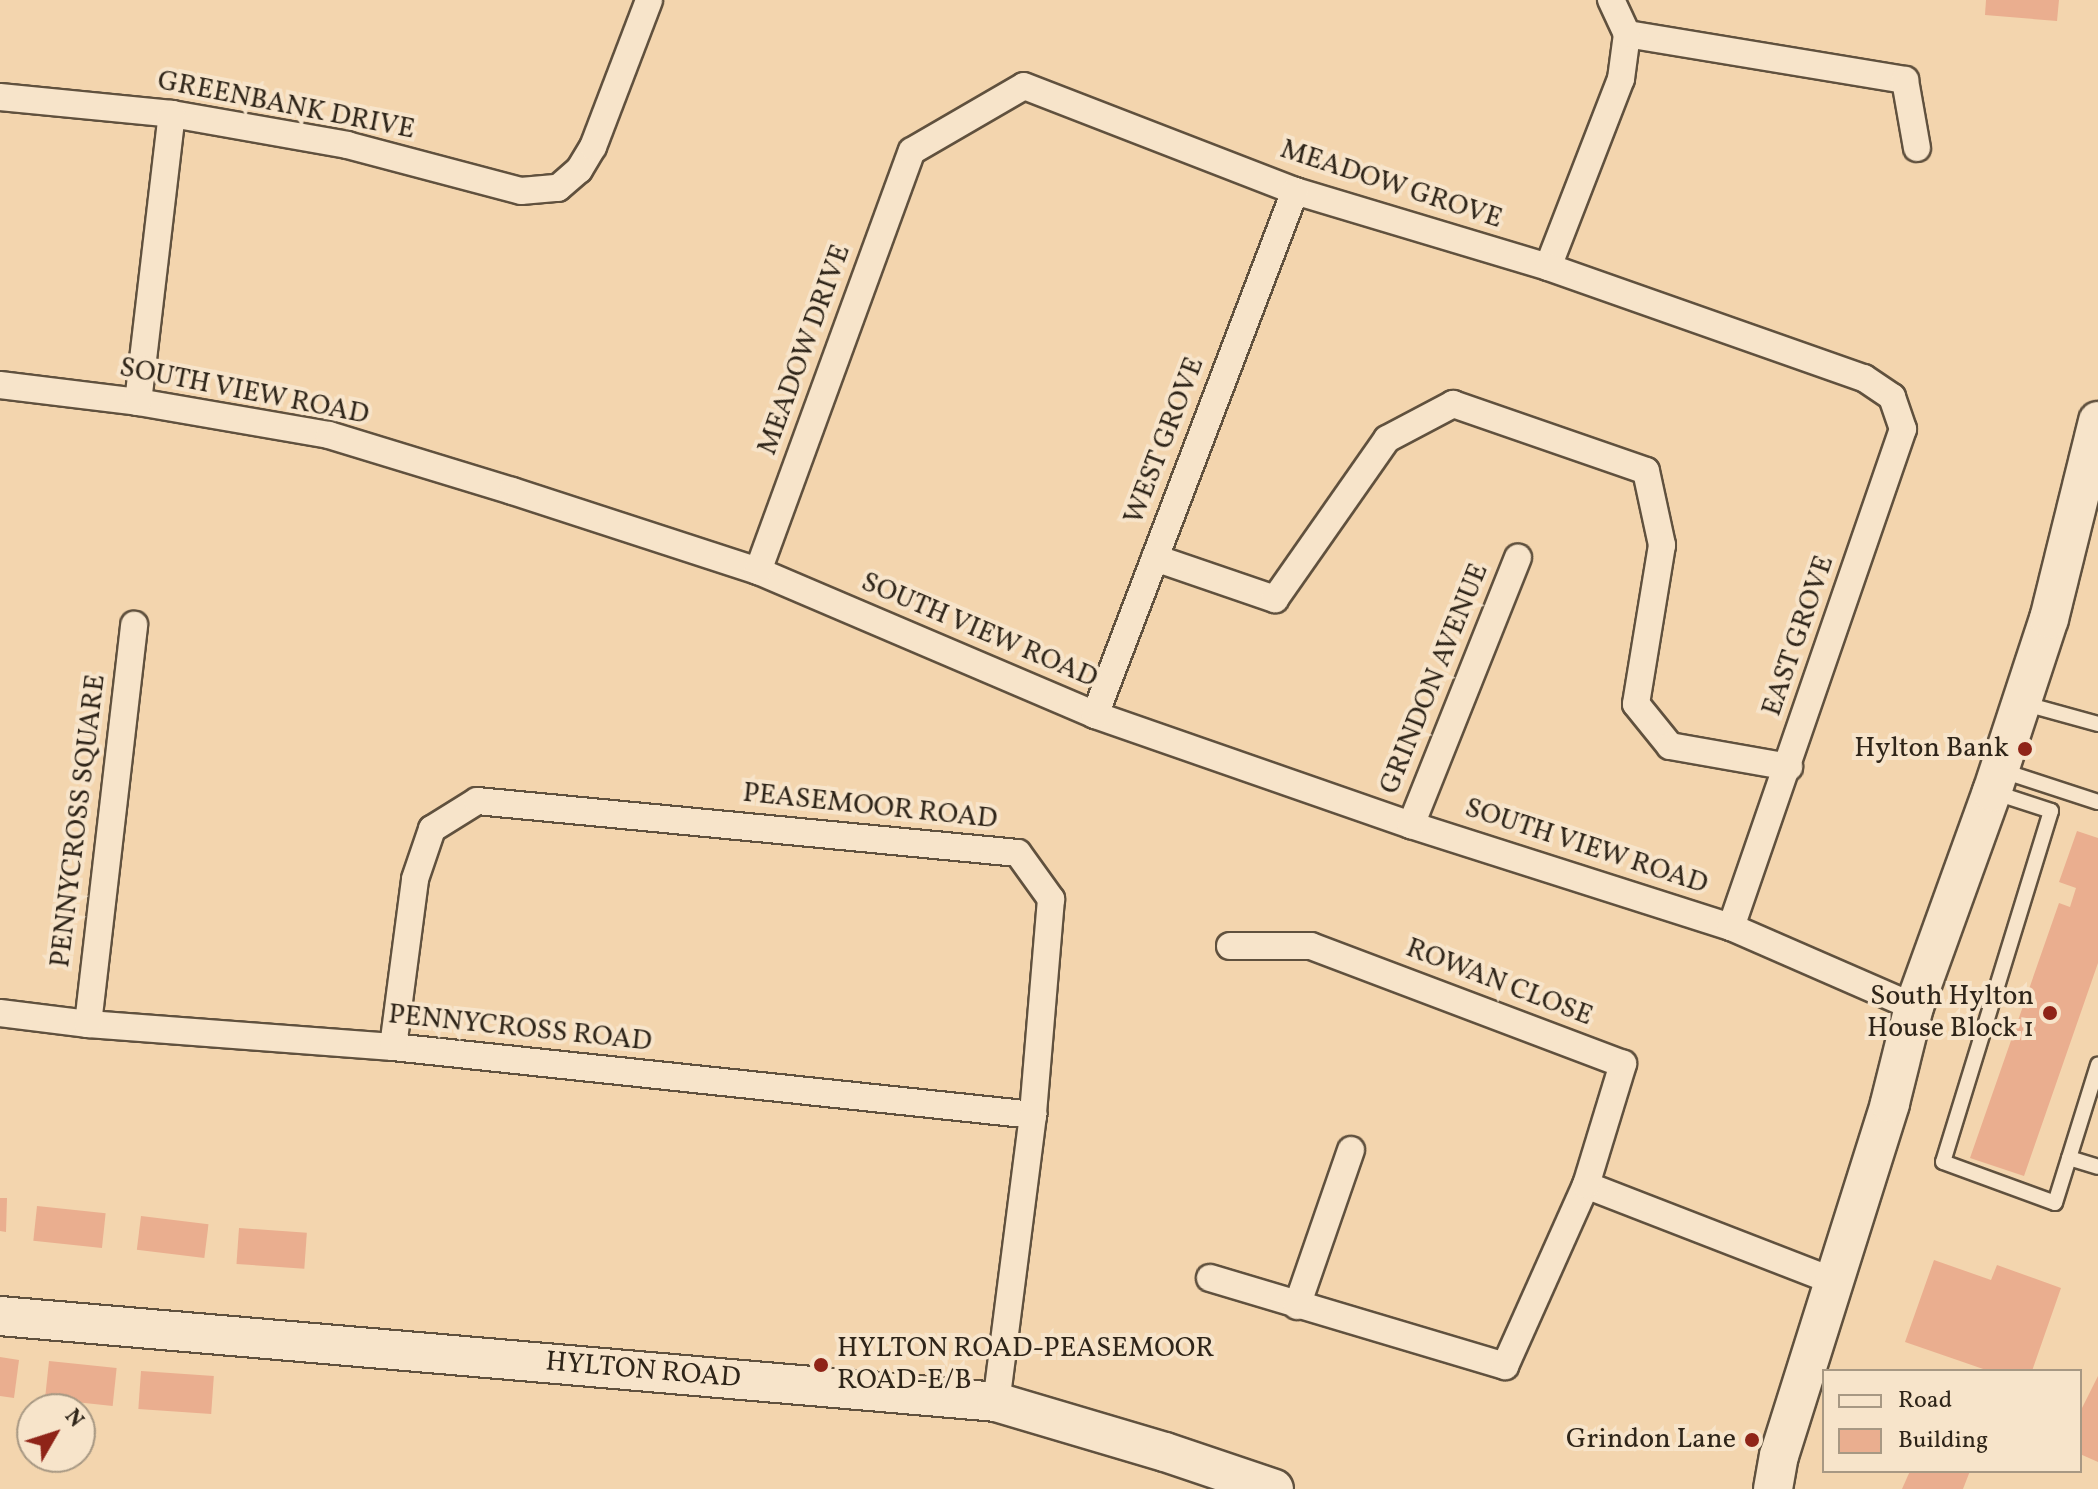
<!DOCTYPE html>
<style>
body{margin:0}
#map{position:relative;width:2098px;height:1489px;overflow:hidden;background:#f3d5ae;font-family:Vollkorn,serif}
div>[style]{position:absolute}
.building>*{inset:0;background:#eaae8f;transform-origin:0 0}
.roads{filter:drop-shadow(2px 0 #60513e) drop-shadow(-2px 0 #60513e) drop-shadow(0 2px #60513e) drop-shadow(0 -2px #60513e)}
.lane>*{height:14px;margin:-7px;padding:0 7px;transform-origin:7px;border-radius:7px;background:#f7e4ca}
.street>*{height:26px;margin:-13px;padding:0 13px;transform-origin:13px;border-radius:13px;background:#f7e4ca}
.secondary>*{height:38px;margin:-19px;padding:0 19px;transform-origin:19px;border-radius:19px;background:#f7e4ca}
.dots>*{width:22px;height:22px;translate:-50% -50%;box-sizing:border-box;border:4px solid #f7e4ca;border-radius:50%}
span{translate:-50% -50%;white-space:nowrap;text-align:center;line-height:1.15;-webkit-text-stroke:8px #f7e4ca;paint-order:stroke}
.street-label{font-size:28px;color:#2f2519}
.poi-label{font-size:28px;color:#2f2519}
.right{translate:-100% -50%;text-align:right}
.left{translate:0 -50%;text-align:left}
.legend{position:absolute;left:1822px;top:1369px;width:260px;height:104px;box-sizing:border-box;background:#f7e4ca;border:2px solid #a79883;margin:0;padding:10px 14px;list-style:none;font-size:24px;color:#2f2519}
.legend li{display:flex;align-items:center;gap:16px;height:40px}
.legend b{width:40px;border:2px solid #a79883}
.north{position:absolute;left:16px;top:1393px;width:80px;height:80px;box-sizing:border-box;background:#f7e4ca;border:2px solid #a79883;border-radius:50%;rotate:51deg;font-size:22px;font-weight:700;line-height:32px;text-align:center;color:#2f2519}
.north::after{content:'';display:block;margin:auto;width:28px;height:36px;background:#8f2418;clip-path:polygon(50% 0,100% 100%,50% 72%,0 100%)}
</style>
<div id="map">
<div class="building">
<div style="clip-path:polygon(1986px 0,2059px 0,2057px 21px,1985px 15px)"></div>
<div style="clip-path:polygon(2077px 831px,2098px 838px,2098px 963px,2024px 1176px,1970px 1158px,2059px 903px,2070px 907px,2076px 888px,2059px 882px)"></div>
<div style="clip-path:polygon(0 1198px,7px 1198px,6px 1232px,0 1231px)"></div>
<div style="left:37px;top:1206px;width:69px;height:35px;rotate:6deg"></div>
<div style="left:141px;top:1216px;width:68px;height:34px;rotate:7deg"></div>
<div style="left:239px;top:1228px;width:68px;height:36px;rotate:4deg"></div>
<div style="clip-path:polygon(1934px 1260px,1991px 1280px,1997px 1265px,2061px 1288px,2032px 1371px,1989px 1371px,1905px 1342px)"></div>
<div style="clip-path:polygon(0 1357px,19px 1360px,14px 1398px,0 1396px)"></div>
<div style="left:49px;top:1361px;width:68px;height:38px;rotate:6deg"></div>
<div style="left:141px;top:1371px;width:73px;height:38px;rotate:4deg"></div>
<div style="clip-path:polygon(2098px 1376px,2098px 1462px,2080px 1454px,2080px 1412px)"></div>
<div style="clip-path:polygon(1910px 1471px,1970px 1471px,1963px 1489px,1902px 1489px)"></div>
</div>
<div class="roads">
<div class="lane">
<div style="left:2022px;top:703px;width:79px;rotate:15.4deg"></div>
<div style="left:2000px;top:770px;width:103px;rotate:18.1deg"></div>
<div style="left:1993px;top:792px;width:61px;rotate:18.1deg"></div>
<div style="left:2051px;top:811px;width:367px;rotate:107.1deg"></div>
<div style="left:1943px;top:1162px;width:119px;rotate:20.1deg"></div>
<div style="left:2055px;top:1203px;width:145px;rotate:-72.7deg"></div>
<div style="left:2069px;top:1158px;width:30px;rotate:17deg"></div>
</div>
<div class="street">
<div style="left:1627px;top:34px;width:282px;rotate:9.4deg"></div>
<div style="left:1905px;top:80px;width:69px;rotate:80deg"></div>
<div style="left:0;top:97px;width:173px;rotate:5.6deg"></div>
<div style="left:172px;top:114px;width:178px;rotate:10deg"></div>
<div style="left:347px;top:145px;width:180px;rotate:14.8deg"></div>
<div style="left:521px;top:191px;width:37px;rotate:-5deg"></div>
<div style="left:558px;top:188px;width:28px;rotate:-41deg"></div>
<div style="left:579px;top:170px;width:27px;rotate:-59deg"></div>
<div style="left:593px;top:147px;width:157px;rotate:-69.1deg"></div>
<div style="left:1548px;top:267px;width:202px;rotate:-68.8deg"></div>
<div style="left:1621px;top:79px;width:45px;rotate:-82.4deg"></div>
<div style="left:1627px;top:34px;width:38px;rotate:-115deg"></div>
<div style="left:0;top:385px;width:139px;rotate:7deg"></div>
<div style="left:138px;top:402px;width:194px;rotate:9.8deg"></div>
<div style="left:329px;top:435px;width:191px;rotate:17deg"></div>
<div style="left:512px;top:491px;width:259px;rotate:18deg"></div>
<div style="left:758px;top:571px;width:366px;rotate:23.1deg"></div>
<div style="left:1095px;top:715px;width:335px;rotate:19.2deg"></div>
<div style="left:1411px;top:825px;width:336px;rotate:17.7deg"></div>
<div style="left:1731px;top:927px;width:200px;rotate:23.6deg"></div>
<div style="left:138px;top:402px;width:290px;rotate:-83.3deg"></div>
<div style="left:1155px;top:558px;width:127px;rotate:18.9deg"></div>
<div style="left:1275px;top:599px;width:195px;rotate:-55deg"></div>
<div style="left:1387px;top:439px;width:75px;rotate:-27.9deg"></div>
<div style="left:1453px;top:404px;width:204px;rotate:19.1deg"></div>
<div style="left:1646px;top:471px;width:76px;rotate:77.8deg"></div>
<div style="left:1662px;top:545px;width:161px;rotate:99.3deg"></div>
<div style="left:1636px;top:704px;width:54px;rotate:51deg"></div>
<div style="left:1670px;top:746px;width:121px;rotate:10deg"></div>
<div style="left:758px;top:571px;width:447px;rotate:-69.9deg"></div>
<div style="left:912px;top:151px;width:129px;rotate:-30.1deg"></div>
<div style="left:1024px;top:86px;width:291px;rotate:21.2deg"></div>
<div style="left:1295px;top:191px;width:264px;rotate:16.7deg"></div>
<div style="left:1548px;top:267px;width:335px;rotate:19.4deg"></div>
<div style="left:1864px;top:378px;width:34px;rotate:34deg"></div>
<div style="left:1892px;top:397px;width:34px;rotate:71deg"></div>
<div style="left:1903px;top:429px;width:527px;rotate:109.05deg"></div>
<div style="left:1095px;top:715px;width:561px;rotate:-69.11deg"></div>
<div style="left:1411px;top:825px;width:288px;rotate:-68.2deg"></div>
<div style="left:0;top:1013px;width:89px;rotate:7.1deg"></div>
<div style="left:88px;top:1024px;width:306px;rotate:4.3deg"></div>
<div style="left:393px;top:1047px;width:644px;rotate:6.06deg"></div>
<div style="left:88px;top:1024px;width:402px;rotate:-83.4deg"></div>
<div style="left:393px;top:1047px;width:169px;rotate:-82.5deg"></div>
<div style="left:415px;top:879px;width:53px;rotate:-71.2deg"></div>
<div style="left:432px;top:829px;width:53px;rotate:-31.9deg"></div>
<div style="left:477px;top:801px;width:543px;rotate:5.49deg"></div>
<div style="left:1018px;top:853px;width:57px;rotate:54.3deg"></div>
<div style="left:1051px;top:899px;width:217px;rotate:94.8deg"></div>
<div style="left:1033px;top:1115px;width:289px;rotate:97.3deg"></div>
<div style="left:1586px;top:1185px;width:265px;rotate:21.2deg"></div>
<div style="left:1210px;top:1278px;width:308px;rotate:16.6deg"></div>
<div style="left:1505px;top:1366px;width:198px;rotate:-65.9deg"></div>
<div style="left:1586px;top:1185px;width:127px;rotate:-73deg"></div>
<div style="left:1623px;top:1064px;width:334px;rotate:-159.3deg"></div>
<div style="left:1311px;top:946px;width:81px;rotate:180deg"></div>
<div style="left:1297px;top:1306px;width:165px;rotate:-70.9deg"></div>
</div>
<div class="secondary">
<div style="left:0;top:1316px;width:1000px;rotate:4.93deg"></div>
<div style="left:996px;top:1402px;width:176px;rotate:16.5deg"></div>
<div style="left:1165px;top:1452px;width:115px;rotate:18.7deg"></div>
<div style="left:1773px;top:1489px;width:34px;rotate:-80deg"></div>
<div style="left:1779px;top:1456px;width:370px;rotate:-72.5deg"></div>
<div style="left:1890px;top:1103px;width:99px;rotate:-76deg"></div>
<div style="left:1914px;top:1007px;width:229px;rotate:-70.1deg"></div>
<div style="left:1992px;top:792px;width:182px;rotate:-71.8deg"></div>
<div style="left:2049px;top:619px;width:204px;rotate:-76.1deg"></div>
</div>
</div>
<div class="dots">
<div style="left:2025px;top:749px;background:#8f2418"></div>
<div style="left:2050px;top:1013px;background:#8f2418"></div>
<div style="left:821px;top:1365px;background:#8f2418"></div>
<div style="left:1752px;top:1440px;background:#8f2418"></div>
</div>
<div class="street-label">
<span style="left:286px;top:106px;rotate:11deg">GREENBANK DRIVE</span>
<span style="left:1391px;top:185px;rotate:18deg">MEADOW GROVE</span>
<span style="left:805px;top:350px;rotate:-70deg">MEADOW DRIVE</span>
<span style="left:244px;top:392px;rotate:11deg">SOUTH VIEW ROAD</span>
<span style="left:1165px;top:441px;rotate:-69deg">WEST GROVE</span>
<span style="left:979px;top:631px;rotate:23deg">SOUTH VIEW ROAD</span>
<span style="left:1799px;top:636px;rotate:-71deg">EAST GROVE</span>
<span style="left:1435px;top:679px;rotate:-68deg">GRINDON AVENUE</span>
<span style="left:870px;top:807px;rotate:6deg">PEASEMOOR ROAD</span>
<span style="left:79px;top:821px;rotate:-83deg">PENNYCROSS SQUARE</span>
<span style="left:1586px;top:847px;rotate:18deg">SOUTH VIEW ROAD</span>
<span style="left:1499px;top:983px;rotate:21deg">ROWAN CLOSE</span>
<span style="left:520px;top:1029px;rotate:6deg">PENNYCROSS ROAD</span>
<span style="left:643px;top:1371px;rotate:5deg">HYLTON ROAD</span>
</div>
<div class="poi-label">
<span class="right" style="left:2009px;top:749px">Hylton Bank</span>
<span class="right" style="left:2034px;top:1013px">South Hylton<br>House Block 1</span>
<span class="left" style="left:837px;top:1365px">HYLTON ROAD-PEASEMOOR<br>ROAD-E/B</span>
<span class="right" style="left:1736px;top:1440px">Grindon Lane</span>
</div>
<ul class="legend">
<li><b style="height:10px;background:#f7e4ca"></b>Road</li>
<li><b style="height:22px;background:#eaae8f"></b>Building</li>
</ul>
<div class="north">N</div>
</div>
